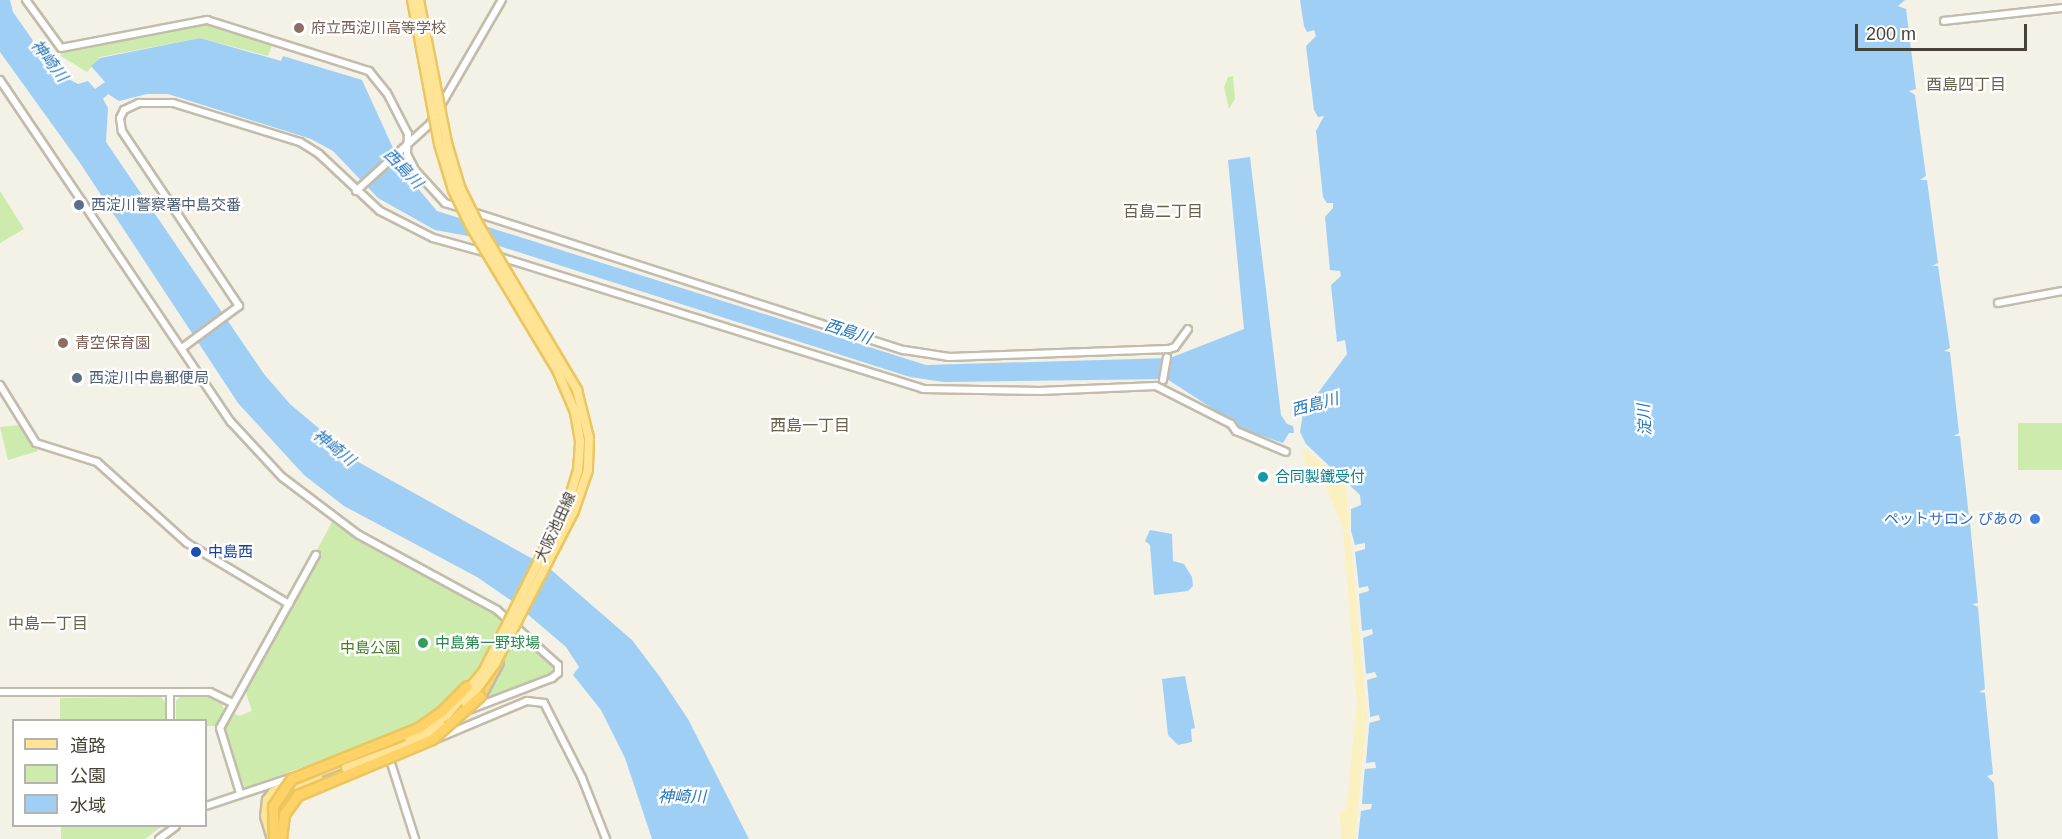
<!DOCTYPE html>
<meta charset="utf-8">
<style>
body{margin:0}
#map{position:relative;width:2062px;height:839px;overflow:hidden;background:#f4f1e7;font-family:Arial,"Noto Sans JP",sans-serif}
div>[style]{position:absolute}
.green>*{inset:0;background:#cdebad;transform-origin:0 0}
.sand>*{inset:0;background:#fbf1c0}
.water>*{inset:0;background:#9fcff5}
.pier>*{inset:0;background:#f4f1e7}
.roads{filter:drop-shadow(2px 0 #c3bcab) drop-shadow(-2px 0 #c3bcab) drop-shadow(0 2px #c3bcab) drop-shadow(0 -2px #c3bcab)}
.minor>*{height:6px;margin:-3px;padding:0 3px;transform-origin:3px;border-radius:3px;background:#fff}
.major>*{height:8px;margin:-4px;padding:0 4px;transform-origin:4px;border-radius:4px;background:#ffe495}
.highway>*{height:9px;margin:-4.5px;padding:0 4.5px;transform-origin:4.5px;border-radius:4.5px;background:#ffd267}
.bridges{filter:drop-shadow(2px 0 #ebc65e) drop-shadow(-2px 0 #ebc65e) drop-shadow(0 2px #ebc65e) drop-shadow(0 -2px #ebc65e)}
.major-bridge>*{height:8px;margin:-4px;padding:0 4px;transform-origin:4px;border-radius:4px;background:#ffe495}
.highway-bridge>*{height:9px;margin:-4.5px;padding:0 4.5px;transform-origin:4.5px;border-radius:4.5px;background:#ffd267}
.dots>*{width:16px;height:16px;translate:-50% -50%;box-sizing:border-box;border:3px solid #fff;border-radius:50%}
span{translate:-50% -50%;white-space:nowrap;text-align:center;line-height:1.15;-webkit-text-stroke:4.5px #fff;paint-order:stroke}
.education-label{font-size:15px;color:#785e54}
.left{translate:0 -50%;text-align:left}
.service-label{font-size:15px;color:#4e5e75}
.culture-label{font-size:15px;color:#0d838f}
.shop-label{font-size:15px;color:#366cbe}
.right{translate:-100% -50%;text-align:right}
.street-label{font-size:15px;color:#484135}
.transit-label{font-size:15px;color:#164399}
.leisure-label{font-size:15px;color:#27864d}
.park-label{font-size:15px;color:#437e24}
.water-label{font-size:16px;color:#2777bb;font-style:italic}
.neighbourhood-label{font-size:16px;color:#6b604c}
.legend{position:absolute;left:12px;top:719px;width:195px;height:108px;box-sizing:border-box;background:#fff;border:2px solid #b6b3ae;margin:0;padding:8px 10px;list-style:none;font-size:18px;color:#484135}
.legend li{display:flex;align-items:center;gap:12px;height:30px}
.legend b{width:30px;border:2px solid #b6b3ae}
.scale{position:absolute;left:1855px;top:24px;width:172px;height:27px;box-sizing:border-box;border:3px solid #484135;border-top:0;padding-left:8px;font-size:18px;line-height:21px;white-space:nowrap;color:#484135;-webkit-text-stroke:4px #fff;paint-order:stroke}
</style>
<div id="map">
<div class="green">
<div style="clip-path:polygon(207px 23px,273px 43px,268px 56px,200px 38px,100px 57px,87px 72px,61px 56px,60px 51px)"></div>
<div style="clip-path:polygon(1233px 76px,1235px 99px,1229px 109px,1224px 87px,1228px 77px)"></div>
<div style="clip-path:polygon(0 191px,24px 229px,0 243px)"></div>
<div style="left:2062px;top:423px;width:47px;height:44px;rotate:90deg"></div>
<div style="clip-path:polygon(20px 425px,38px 451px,8px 460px,0 427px)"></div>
<div style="clip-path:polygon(332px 522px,491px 611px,555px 667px,552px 676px,245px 788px,222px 729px,232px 712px,239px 716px,252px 711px,245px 690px,319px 554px,316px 552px)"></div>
<div style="clip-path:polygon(161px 697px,165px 702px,165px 720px,60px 720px,60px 698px)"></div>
<div style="clip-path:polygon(180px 697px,210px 697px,222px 703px,224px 711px,216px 726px,206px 726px,206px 720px,176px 720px,176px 701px)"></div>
<div style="clip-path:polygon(61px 826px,162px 826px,145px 839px,61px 839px)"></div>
</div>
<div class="sand">
<div style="clip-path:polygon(1302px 447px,1345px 481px,1350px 525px,1346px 532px,1350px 534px,1367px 716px,1355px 839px,1341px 839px,1340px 812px,1346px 810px,1348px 792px,1357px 703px,1343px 529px,1322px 476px,1314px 467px,1306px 466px)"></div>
</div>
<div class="water">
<div style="clip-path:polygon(0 0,10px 0,13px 12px,55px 72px,78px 84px,88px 81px,95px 89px,105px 82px,91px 66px,100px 58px,200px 38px,281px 61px,283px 56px,362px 80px,404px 172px,437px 211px,926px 365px,1170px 358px,1244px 329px,1228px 160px,1250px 157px,1281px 415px,1287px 424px,1293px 426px,1294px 433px,1289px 433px,1283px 443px,1247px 431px,1167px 379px,944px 382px,910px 377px,468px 236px,435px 230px,378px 198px,333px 151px,311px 139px,168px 94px,147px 94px,119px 101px,108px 94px,103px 99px,108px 108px,106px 142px,264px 374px,290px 404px,360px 463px,549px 568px,632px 640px,660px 677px,688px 719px,749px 839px,652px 839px,625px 758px,601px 710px,573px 675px,579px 667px,566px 647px,512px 601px,477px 577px,344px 506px,304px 475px,238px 403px,80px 163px,0 52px)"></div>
<div style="clip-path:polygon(1300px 0,1905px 0,1898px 6px,1906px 9px,1916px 89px,1909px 91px,1915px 95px,1926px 176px,1920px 180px,1927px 180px,1938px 263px,1932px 266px,1938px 266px,1950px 348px,1944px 351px,1950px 352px,1959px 433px,1954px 436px,1960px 436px,1969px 517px,1964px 522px,1970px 523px,1978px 603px,1972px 604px,1978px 607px,1985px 689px,1979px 692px,1985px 693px,1993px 774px,1987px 776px,1994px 783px,1998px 839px,1358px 839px,1361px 811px,1371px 809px,1372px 804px,1362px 804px,1364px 769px,1376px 768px,1375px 762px,1366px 763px,1369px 723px,1380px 720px,1379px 715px,1370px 717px,1367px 680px,1377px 677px,1375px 672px,1366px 674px,1363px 638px,1373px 634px,1372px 629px,1362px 631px,1359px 594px,1369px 591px,1368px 586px,1359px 588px,1355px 552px,1365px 549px,1365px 543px,1355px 545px,1351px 531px,1351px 509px,1361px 505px,1360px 495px,1306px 444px,1300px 432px,1303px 413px,1347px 354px,1345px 340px,1337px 342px,1331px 285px,1341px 276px,1340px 271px,1330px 270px,1325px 217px,1333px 208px,1333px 203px,1327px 203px,1323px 197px,1316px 131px,1324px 116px,1318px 117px,1314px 110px,1306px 46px,1316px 36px,1314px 30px,1307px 32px,1304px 26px)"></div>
<div style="clip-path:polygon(1150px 530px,1172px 534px,1173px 561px,1184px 564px,1192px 577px,1193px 586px,1188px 591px,1154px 595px,1150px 545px,1145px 541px)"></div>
<div style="clip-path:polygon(1185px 676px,1195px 728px,1191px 729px,1192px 742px,1178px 745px,1168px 735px,1162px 679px)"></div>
</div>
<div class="pier">
<div style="clip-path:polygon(1366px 677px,1370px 717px,1361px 807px,1361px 769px,1365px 766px,1369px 720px)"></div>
</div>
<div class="roads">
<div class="minor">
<div style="left:26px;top:0;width:59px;rotate:53.9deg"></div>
<div style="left:61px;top:48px;width:149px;rotate:-10.9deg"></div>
<div style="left:207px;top:20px;width:170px;rotate:17.5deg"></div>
<div style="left:369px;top:71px;width:28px;rotate:51deg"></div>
<div style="left:387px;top:93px;width:46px;rotate:62.9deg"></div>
<div style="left:408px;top:134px;width:20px;rotate:93deg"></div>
<div style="left:407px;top:154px;width:18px;rotate:63deg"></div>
<div style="left:415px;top:170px;width:45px;rotate:47.7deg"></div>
<div style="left:445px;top:203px;width:482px;rotate:17.8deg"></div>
<div style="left:904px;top:350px;width:46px;rotate:8.8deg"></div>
<div style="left:949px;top:357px;width:220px;rotate:-2.1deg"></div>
<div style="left:1169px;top:349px;width:6px;rotate:-18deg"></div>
<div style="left:1175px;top:347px;width:22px;rotate:-54deg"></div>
<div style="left:1944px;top:21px;width:119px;rotate:-6.3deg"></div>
<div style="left:0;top:80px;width:413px;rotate:56deg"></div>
<div style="left:231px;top:422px;width:75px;rotate:47.2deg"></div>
<div style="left:282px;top:477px;width:96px;rotate:37deg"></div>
<div style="left:359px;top:535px;width:157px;rotate:28.5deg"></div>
<div style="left:497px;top:610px;width:82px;rotate:42deg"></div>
<div style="left:558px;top:665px;width:8px;rotate:90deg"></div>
<div style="left:558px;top:673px;width:8px;rotate:140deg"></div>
<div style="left:552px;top:678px;width:90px;rotate:159.1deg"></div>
<div style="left:356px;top:191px;width:100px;rotate:-42.2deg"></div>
<div style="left:430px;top:124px;width:143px;rotate:-59.9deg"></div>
<div style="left:497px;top:256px;width:446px;rotate:17.3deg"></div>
<div style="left:923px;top:389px;width:117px;rotate:1deg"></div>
<div style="left:1040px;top:391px;width:116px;rotate:-2.5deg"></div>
<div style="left:1156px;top:386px;width:84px;rotate:26.9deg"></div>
<div style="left:1231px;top:424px;width:9px;rotate:54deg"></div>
<div style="left:1236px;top:431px;width:54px;rotate:22.8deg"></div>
<div style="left:1998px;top:303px;width:65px;rotate:-10.6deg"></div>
<div style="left:182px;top:348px;width:71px;rotate:-36.4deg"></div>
<div style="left:239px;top:306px;width:211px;rotate:-123.8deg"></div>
<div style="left:122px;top:131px;width:13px;rotate:-99deg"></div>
<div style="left:120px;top:118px;width:9px;rotate:-63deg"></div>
<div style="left:124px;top:110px;width:17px;rotate:-25deg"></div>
<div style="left:139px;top:103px;width:34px"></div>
<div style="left:173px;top:103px;width:133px;rotate:17.1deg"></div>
<div style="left:300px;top:142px;width:22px;rotate:32deg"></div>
<div style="left:319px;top:154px;width:83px;rotate:43.1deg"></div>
<div style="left:380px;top:211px;width:59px;rotate:27deg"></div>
<div style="left:433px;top:238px;width:56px;rotate:15.5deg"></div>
<div style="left:1163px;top:380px;width:23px;rotate:-80deg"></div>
<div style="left:0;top:385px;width:68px;rotate:58.2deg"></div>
<div style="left:36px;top:443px;width:64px;rotate:17.3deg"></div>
<div style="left:97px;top:462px;width:121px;rotate:42deg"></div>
<div style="left:187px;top:543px;width:119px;rotate:30.9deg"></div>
<div style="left:0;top:692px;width:210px"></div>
<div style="left:210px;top:692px;width:25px;rotate:26deg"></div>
<div style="left:170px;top:692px;width:28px;rotate:90deg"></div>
<div style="left:436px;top:739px;width:99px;rotate:-22.7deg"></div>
<div style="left:527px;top:701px;width:17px;rotate:7deg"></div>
<div style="left:544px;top:703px;width:84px;rotate:63.1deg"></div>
<div style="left:582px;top:778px;width:66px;rotate:68.5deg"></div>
<div style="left:390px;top:760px;width:83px;rotate:72.4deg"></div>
<div style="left:240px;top:793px;width:68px;rotate:-107.1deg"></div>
<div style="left:220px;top:728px;width:198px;rotate:-61deg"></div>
<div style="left:206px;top:806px;width:92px;rotate:-18.4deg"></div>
<div style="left:159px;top:839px;width:21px;rotate:-37deg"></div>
</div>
<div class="major">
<div style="left:305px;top:778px;width:42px;rotate:-21deg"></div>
<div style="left:281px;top:829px;width:17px;rotate:-100deg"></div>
<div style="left:278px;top:812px;width:19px;rotate:-72deg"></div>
<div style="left:284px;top:794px;width:38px;rotate:-25deg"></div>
<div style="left:272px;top:839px;width:24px;rotate:-107deg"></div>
<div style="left:265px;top:816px;width:16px;rotate:-83deg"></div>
<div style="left:267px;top:800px;width:10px;rotate:-53deg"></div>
<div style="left:273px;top:792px;width:17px;rotate:-28deg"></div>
</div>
<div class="highway">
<div style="left:480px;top:696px;width:38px;rotate:-62deg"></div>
</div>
</div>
<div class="bridges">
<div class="major-bridge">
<div style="left:419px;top:0;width:146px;rotate:78.9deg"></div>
<div style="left:447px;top:143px;width:46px;rotate:73.5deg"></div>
<div style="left:460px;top:187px;width:39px;rotate:64deg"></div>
<div style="left:477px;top:222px;width:196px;rotate:59.2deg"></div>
<div style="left:577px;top:390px;width:49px;rotate:76deg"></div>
<div style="left:589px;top:438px;width:32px;rotate:92deg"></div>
<div style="left:588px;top:470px;width:43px;rotate:108.9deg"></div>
<div style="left:574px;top:511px;width:172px;rotate:117.3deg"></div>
<div style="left:495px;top:664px;width:49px;rotate:125.9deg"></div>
<div style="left:409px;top:738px;width:44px;rotate:-31.2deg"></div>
<div style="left:447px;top:715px;width:56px;rotate:-50.1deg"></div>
<div style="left:483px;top:672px;width:189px;rotate:-63.3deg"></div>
<div style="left:568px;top:503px;width:34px;rotate:-73deg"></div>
<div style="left:578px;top:471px;width:30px;rotate:-86deg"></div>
<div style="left:580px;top:441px;width:29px;rotate:-100deg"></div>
<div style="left:575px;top:412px;width:46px;rotate:-113.2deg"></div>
<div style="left:557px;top:370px;width:169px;rotate:-121deg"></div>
<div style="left:470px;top:225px;width:39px;rotate:-116deg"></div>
<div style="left:453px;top:190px;width:48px;rotate:-106.9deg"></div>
<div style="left:439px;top:144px;width:147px;rotate:-100.6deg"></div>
<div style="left:346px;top:768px;width:63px;rotate:-20.4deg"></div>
<div style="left:405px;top:746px;width:42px;rotate:-28.4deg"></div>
</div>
<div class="highway-bridge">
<div style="left:274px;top:839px;width:33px;rotate:-92deg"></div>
<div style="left:273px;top:806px;width:32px;rotate:-56deg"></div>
<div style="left:291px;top:779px;width:137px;rotate:-21.9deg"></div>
<div style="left:418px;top:728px;width:29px;rotate:-35deg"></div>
<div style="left:442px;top:711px;width:35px;rotate:-45deg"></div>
<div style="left:281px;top:839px;width:25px;rotate:-83deg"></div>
<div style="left:284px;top:814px;width:24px;rotate:-54deg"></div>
<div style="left:298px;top:795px;width:145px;rotate:-22.7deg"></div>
<div style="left:432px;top:739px;width:64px;rotate:-41.9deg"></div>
</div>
</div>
<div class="dots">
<div style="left:299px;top:28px;background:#8d6e63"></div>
<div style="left:79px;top:205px;background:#5c6f8a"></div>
<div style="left:63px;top:343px;background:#8d6e63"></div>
<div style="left:77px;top:378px;background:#5c6f8a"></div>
<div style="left:1263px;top:477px;background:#0f9aa8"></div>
<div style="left:2035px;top:519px;background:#3f7fe0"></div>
<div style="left:196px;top:552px;background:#1a4fb4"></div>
<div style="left:423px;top:643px;background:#2e9e5b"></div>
</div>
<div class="education-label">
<span class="left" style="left:311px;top:28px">府立西淀川高等学校</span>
<span class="left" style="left:75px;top:343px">青空保育園</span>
</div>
<div class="service-label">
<span class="left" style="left:91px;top:205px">西淀川警察署中島交番</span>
<span class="left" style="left:89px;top:378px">西淀川中島郵便局</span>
</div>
<div class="culture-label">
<span class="left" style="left:1275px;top:477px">合同製鐵受付</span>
</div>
<div class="shop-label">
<span class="right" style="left:2023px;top:519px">ペットサロン ぴあの</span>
</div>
<div class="street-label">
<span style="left:555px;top:527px;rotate:-65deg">大阪池田線</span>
</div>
<div class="transit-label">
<span class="left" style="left:208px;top:552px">中島西</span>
</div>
<div class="leisure-label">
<span class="left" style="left:435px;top:643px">中島第一野球場</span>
</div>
<div class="park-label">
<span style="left:370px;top:648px">中島公園</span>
</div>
<div class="water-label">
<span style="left:49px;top:61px;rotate:52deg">神崎川</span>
<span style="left:403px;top:169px;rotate:46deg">西島川</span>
<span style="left:848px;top:332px;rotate:18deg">西島川</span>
<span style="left:1315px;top:405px;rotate:-15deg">西島川</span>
<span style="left:1645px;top:420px;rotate:-93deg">淀川</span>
<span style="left:334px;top:448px;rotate:38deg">神崎川</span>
<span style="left:682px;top:797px">神崎川</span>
</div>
<div class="neighbourhood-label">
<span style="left:1966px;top:85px">酉島四丁目</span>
<span style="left:1163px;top:212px">百島二丁目</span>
<span style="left:810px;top:426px">西島一丁目</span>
<span style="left:48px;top:624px">中島一丁目</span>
</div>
<ul class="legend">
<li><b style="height:8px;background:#ffe495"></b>道路</li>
<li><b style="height:16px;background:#cdebad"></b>公園</li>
<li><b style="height:16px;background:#9fcff5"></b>水域</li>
</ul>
<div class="scale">200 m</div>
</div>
